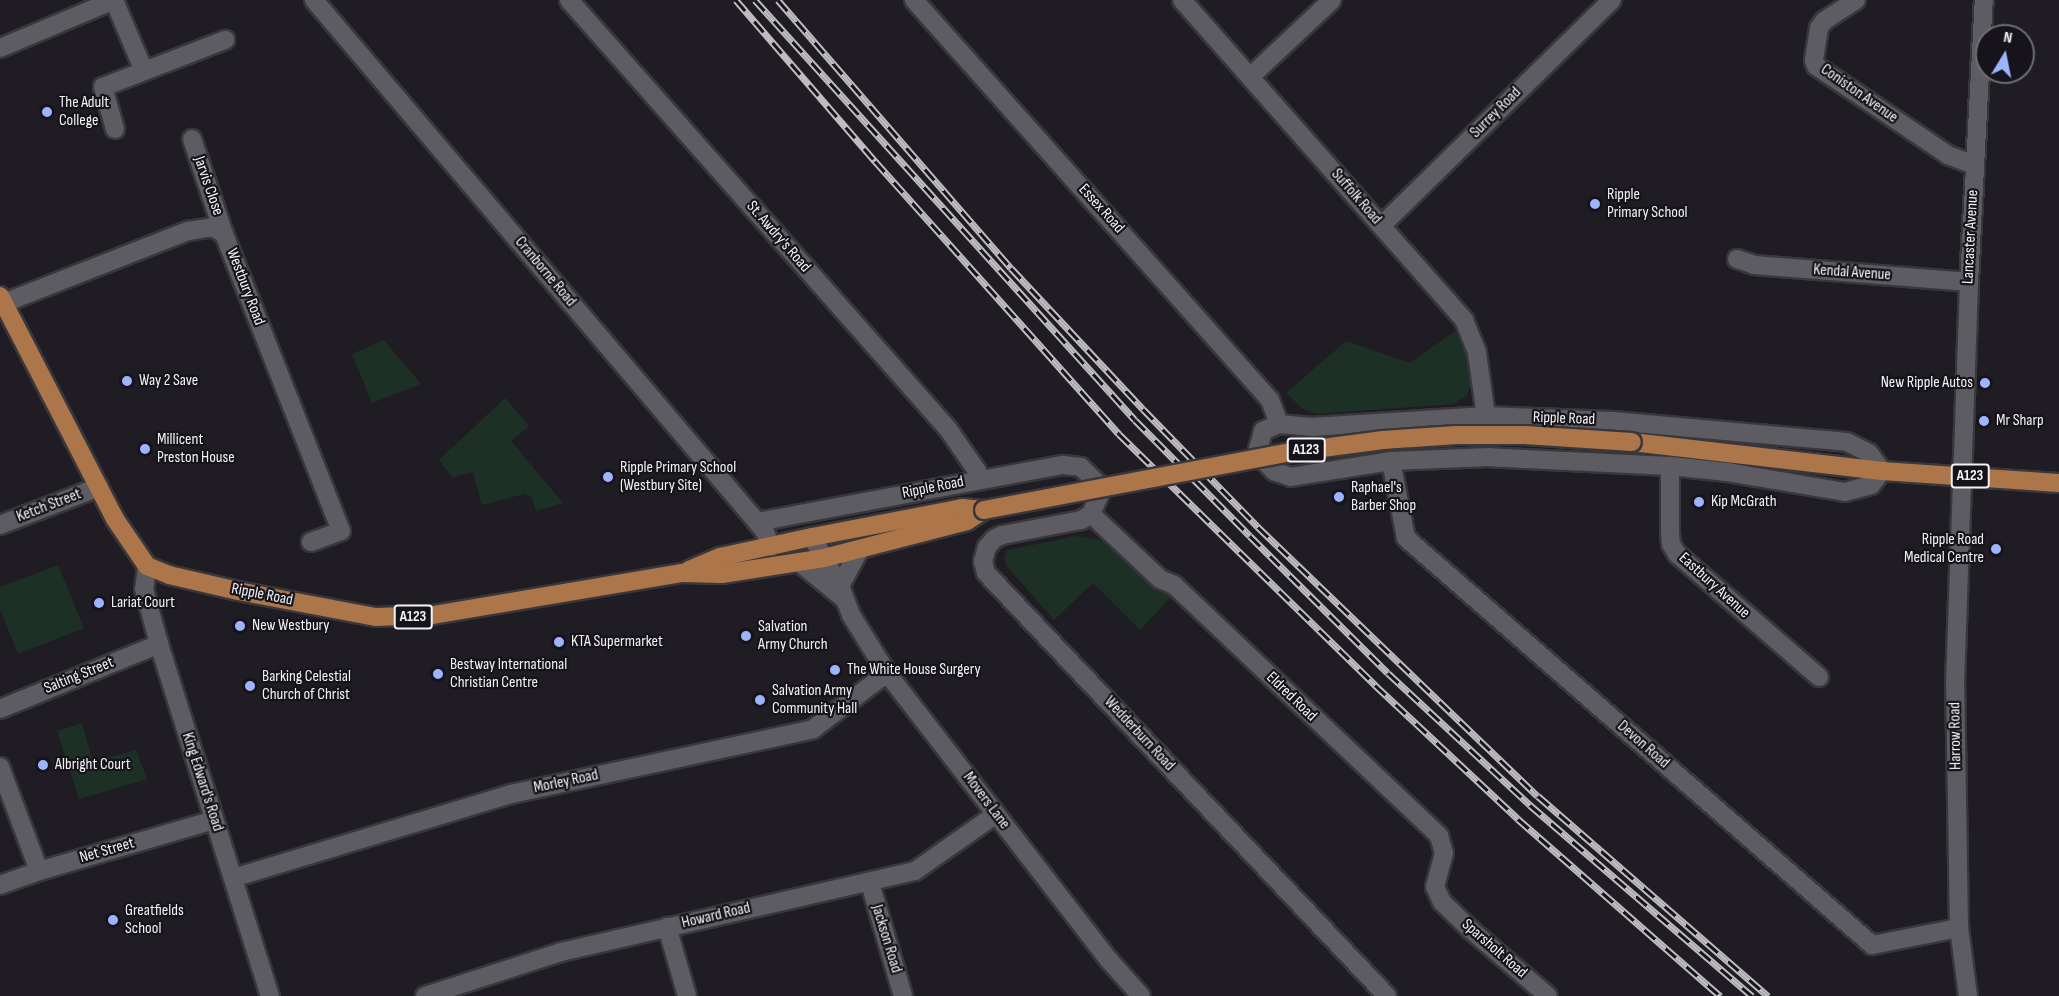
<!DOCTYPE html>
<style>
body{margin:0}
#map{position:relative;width:2059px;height:996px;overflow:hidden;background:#1f1d23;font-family:"Sofia Sans Condensed",sans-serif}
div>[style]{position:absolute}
.green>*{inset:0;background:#1d3025}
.roads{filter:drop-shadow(2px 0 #38373b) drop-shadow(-2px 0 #38373b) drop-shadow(0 2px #38373b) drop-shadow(0 -2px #38373b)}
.street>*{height:18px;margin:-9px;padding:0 9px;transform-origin:9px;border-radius:9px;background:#5e5c63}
.secondary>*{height:18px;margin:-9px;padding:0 9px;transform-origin:9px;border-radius:9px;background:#5e5c63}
.primary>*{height:18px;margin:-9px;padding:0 9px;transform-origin:9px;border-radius:9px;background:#ad754a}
.rail>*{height:7px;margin-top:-3.5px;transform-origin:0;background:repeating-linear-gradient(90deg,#16141a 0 14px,#bebcc1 0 28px);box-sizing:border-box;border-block:2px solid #bebcc1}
.bridges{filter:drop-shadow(2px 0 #38373b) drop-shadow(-2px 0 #38373b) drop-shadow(0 2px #38373b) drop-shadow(0 -2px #38373b)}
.primary-bridge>*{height:18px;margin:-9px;padding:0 9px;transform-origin:9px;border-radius:9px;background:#ad754a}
.dots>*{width:16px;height:16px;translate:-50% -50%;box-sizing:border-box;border:3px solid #16141a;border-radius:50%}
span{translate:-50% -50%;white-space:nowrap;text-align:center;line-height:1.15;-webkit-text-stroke:4.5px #16141a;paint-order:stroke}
.shield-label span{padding:2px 4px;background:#16141a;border:2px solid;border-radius:4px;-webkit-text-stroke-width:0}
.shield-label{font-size:15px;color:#f3f2f6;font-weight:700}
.street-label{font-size:16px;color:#f3f2f6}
.poi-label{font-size:16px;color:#f3f2f6}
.left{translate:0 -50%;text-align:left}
.right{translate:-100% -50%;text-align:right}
.north{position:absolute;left:1975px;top:24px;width:60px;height:60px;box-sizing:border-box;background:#16141a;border:2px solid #6e6d72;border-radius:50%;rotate:10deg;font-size:16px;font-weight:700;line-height:24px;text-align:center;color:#f3f2f6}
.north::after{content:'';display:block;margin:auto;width:21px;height:27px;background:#9cb4fd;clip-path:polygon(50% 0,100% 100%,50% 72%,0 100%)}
</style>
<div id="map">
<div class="green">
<div style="clip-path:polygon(1455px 331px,1468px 357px,1471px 387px,1466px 396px,1454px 404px,1316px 414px,1303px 409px,1286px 393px,1346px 341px,1410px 363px)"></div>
<div style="clip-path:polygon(384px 340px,421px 384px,372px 403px,352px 354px)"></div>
<div style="clip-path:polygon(505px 398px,529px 426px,511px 441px,563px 503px,536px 511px,532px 498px,524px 494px,482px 505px,473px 472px,452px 477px,439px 460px)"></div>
<div style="clip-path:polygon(1076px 536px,1096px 539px,1116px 546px,1172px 596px,1140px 630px,1093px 583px,1054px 620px,1006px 565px,1004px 557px,1007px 550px)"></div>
<div style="clip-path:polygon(58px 565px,84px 628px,18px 654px,0 609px,0 587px)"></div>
<div style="clip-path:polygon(82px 723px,93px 762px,136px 750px,147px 779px,79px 799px,57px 731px)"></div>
</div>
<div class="roads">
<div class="street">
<div style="left:114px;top:0;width:77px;rotate:67.1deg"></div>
<div style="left:314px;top:0;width:685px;rotate:49.68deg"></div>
<div style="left:757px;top:522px;width:13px;rotate:51deg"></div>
<div style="left:765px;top:532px;width:16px;rotate:68deg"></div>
<div style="left:569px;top:0;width:572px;rotate:48.54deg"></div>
<div style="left:948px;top:429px;width:51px;rotate:55.4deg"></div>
<div style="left:977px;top:471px;width:9px;rotate:77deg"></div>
<div style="left:914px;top:0;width:535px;rotate:48.33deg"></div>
<div style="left:1270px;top:400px;width:26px;rotate:69deg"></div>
<div style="left:1182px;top:0;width:427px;rotate:48.6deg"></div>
<div style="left:1464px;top:320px;width:35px;rotate:68deg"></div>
<div style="left:1477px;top:353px;width:64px;rotate:81.9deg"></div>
<div style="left:1856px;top:0;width:38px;rotate:147deg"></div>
<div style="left:1824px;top:21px;width:9px;rotate:126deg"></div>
<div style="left:1819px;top:28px;width:32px;rotate:99deg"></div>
<div style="left:1814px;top:60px;width:6px;rotate:72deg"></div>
<div style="left:1816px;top:66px;width:159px;rotate:34deg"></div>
<div style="left:1948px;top:155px;width:28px;rotate:21deg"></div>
<div style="left:0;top:48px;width:124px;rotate:-22.8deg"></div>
<div style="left:1250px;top:77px;width:112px;rotate:-43.2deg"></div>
<div style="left:115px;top:129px;width:44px;rotate:-105.9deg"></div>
<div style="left:103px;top:87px;width:131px;rotate:-21.1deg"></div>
<div style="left:192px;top:139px;width:100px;rotate:71.4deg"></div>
<div style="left:1381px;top:226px;width:323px;rotate:-44.4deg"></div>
<div style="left:1737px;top:259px;width:18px;rotate:19deg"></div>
<div style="left:1754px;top:265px;width:216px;rotate:4.5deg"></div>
<div style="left:4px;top:303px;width:198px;rotate:-21.4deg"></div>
<div style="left:188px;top:231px;width:25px;rotate:-9deg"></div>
<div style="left:213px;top:227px;width:13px;rotate:32deg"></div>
<div style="left:224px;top:234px;width:319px;rotate:68.5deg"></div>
<div style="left:341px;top:531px;width:32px;rotate:160deg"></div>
<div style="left:1486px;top:416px;width:127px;rotate:2.3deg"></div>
<div style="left:1613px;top:421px;width:235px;rotate:5.1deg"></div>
<div style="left:1847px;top:442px;width:25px;rotate:27deg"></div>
<div style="left:1869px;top:453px;width:22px;rotate:54deg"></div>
<div style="left:1882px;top:471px;width:18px;rotate:128deg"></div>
<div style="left:1871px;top:485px;width:27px;rotate:165deg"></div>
<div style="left:1845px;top:492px;width:120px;rotate:-170.4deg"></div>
<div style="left:1727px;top:472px;width:57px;rotate:-174deg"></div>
<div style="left:1670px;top:466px;width:181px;rotate:-177.2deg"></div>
<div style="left:1489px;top:457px;width:98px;rotate:177.7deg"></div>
<div style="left:1391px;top:461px;width:101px;rotate:170.9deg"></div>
<div style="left:1291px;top:477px;width:18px;rotate:-161deg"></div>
<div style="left:1274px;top:471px;width:17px;rotate:-135deg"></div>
<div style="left:1262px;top:459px;width:11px;rotate:-112deg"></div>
<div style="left:1258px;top:449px;width:19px;rotate:-74deg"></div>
<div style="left:1263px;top:431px;width:17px;rotate:-24deg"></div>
<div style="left:1279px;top:424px;width:33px;rotate:5deg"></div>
<div style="left:1312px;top:427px;width:174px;rotate:-3.6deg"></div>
<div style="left:1391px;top:461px;width:78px;rotate:79deg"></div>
<div style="left:1406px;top:538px;width:619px;rotate:41.13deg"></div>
<div style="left:1872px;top:945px;width:89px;rotate:-11.1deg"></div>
<div style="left:1670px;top:466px;width:67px;rotate:90deg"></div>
<div style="left:1670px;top:533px;width:11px;rotate:85deg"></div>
<div style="left:1671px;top:544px;width:12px;rotate:59deg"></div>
<div style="left:1677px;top:554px;width:188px;rotate:40.9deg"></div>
<div style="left:1091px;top:514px;width:12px;rotate:149deg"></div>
<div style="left:1081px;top:520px;width:80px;rotate:169.2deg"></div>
<div style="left:1002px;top:535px;width:9px;rotate:153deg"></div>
<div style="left:994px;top:539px;width:11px;rotate:131deg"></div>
<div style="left:987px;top:547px;width:15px;rotate:106deg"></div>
<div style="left:983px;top:561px;width:12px;rotate:76deg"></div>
<div style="left:986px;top:573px;width:583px;rotate:46.53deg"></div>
<div style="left:1091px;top:514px;width:95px;rotate:43.3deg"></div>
<div style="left:1160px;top:579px;width:15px;rotate:23deg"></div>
<div style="left:1174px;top:585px;width:365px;rotate:43.4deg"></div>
<div style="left:1439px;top:836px;width:18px;rotate:74deg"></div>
<div style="left:1444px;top:853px;width:35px;rotate:105deg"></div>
<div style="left:1435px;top:887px;width:17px;rotate:65deg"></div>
<div style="left:1442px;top:902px;width:40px;rotate:44deg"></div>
<div style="left:1471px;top:930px;width:101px;rotate:40.6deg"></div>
<div style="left:757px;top:522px;width:311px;rotate:-10.6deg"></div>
<div style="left:1063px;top:465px;width:18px;rotate:6deg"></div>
<div style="left:1081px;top:467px;width:25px;rotate:45deg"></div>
<div style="left:1099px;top:485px;width:11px;rotate:90deg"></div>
<div style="left:1099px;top:496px;width:20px;rotate:114deg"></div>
<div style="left:0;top:525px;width:106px;rotate:-21deg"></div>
<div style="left:147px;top:566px;width:23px;rotate:97deg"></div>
<div style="left:144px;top:589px;width:57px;rotate:74.7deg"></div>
<div style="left:159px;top:644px;width:369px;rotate:72.5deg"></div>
<div style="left:0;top:709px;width:172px;rotate:-22.2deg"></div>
<div style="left:0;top:767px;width:111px;rotate:69.4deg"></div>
<div style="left:233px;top:878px;width:290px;rotate:-16.8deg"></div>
<div style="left:511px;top:794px;width:309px;rotate:-12.1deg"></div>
<div style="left:813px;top:729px;width:93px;rotate:-37.1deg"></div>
<div style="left:870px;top:883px;width:118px;rotate:73.7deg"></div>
<div style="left:0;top:885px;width:41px;rotate:-19.7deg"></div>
<div style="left:39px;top:871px;width:182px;rotate:-16.2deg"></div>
<div style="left:667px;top:927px;width:72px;rotate:73.8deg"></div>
<div style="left:425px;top:996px;width:143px;rotate:-17.9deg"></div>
<div style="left:561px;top:952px;width:363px;rotate:-12.9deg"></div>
<div style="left:915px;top:871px;width:99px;rotate:-35.1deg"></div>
<div style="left:1968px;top:996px;width:69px;rotate:-97.5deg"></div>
<div style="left:1959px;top:928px;width:244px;rotate:-90.9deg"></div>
<div style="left:1955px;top:684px;width:402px;rotate:-88deg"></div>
<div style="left:1969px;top:282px;width:282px;rotate:-87deg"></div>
</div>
<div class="secondary">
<div style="left:812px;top:537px;width:56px;rotate:60.3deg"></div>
<div style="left:840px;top:586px;width:31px;rotate:69deg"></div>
<div style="left:851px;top:615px;width:68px;rotate:58.2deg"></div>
<div style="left:887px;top:673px;width:363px;rotate:52.3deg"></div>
<div style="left:1109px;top:960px;width:48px;rotate:48.4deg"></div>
<div style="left:799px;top:562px;width:57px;rotate:39.3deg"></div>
<div style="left:840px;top:586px;width:42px;rotate:-61.6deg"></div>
</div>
<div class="primary">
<div style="left:0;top:296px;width:251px;rotate:62.7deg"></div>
<div style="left:115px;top:519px;width:57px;rotate:55.8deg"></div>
<div style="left:147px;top:566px;width:24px;rotate:22deg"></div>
<div style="left:169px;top:575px;width:71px;rotate:13.1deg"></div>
<div style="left:238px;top:591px;width:140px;rotate:10.7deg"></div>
<div style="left:376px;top:617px;width:57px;rotate:-2deg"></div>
<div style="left:433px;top:615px;width:253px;rotate:-9.6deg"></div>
<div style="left:682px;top:573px;width:40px;rotate:1.4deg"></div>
<div style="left:722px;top:574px;width:103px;rotate:-8.9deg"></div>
<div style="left:824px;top:558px;width:148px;rotate:-14.5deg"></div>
<div style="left:967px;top:521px;width:20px;rotate:-33deg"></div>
<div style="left:1632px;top:442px;width:252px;rotate:6.6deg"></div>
<div style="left:1882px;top:471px;width:177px;rotate:3.9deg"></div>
<div style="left:689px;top:570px;width:34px;rotate:-23deg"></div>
<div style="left:720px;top:557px;width:94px;rotate:-12.3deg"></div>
<div style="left:812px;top:537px;width:153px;rotate:-10.9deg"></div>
<div style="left:962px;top:508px;width:22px;rotate:5deg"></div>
</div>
</div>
<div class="rail">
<div style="left:736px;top:0;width:213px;rotate:49.2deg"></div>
<div style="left:875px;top:161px;width:366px;rotate:48.2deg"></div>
<div style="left:1119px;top:434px;width:359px;rotate:44.4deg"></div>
<div style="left:1375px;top:685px;width:196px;rotate:43.1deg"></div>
<div style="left:1518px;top:819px;width:269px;rotate:41.2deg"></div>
<div style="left:755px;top:0;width:566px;rotate:47.86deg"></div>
<div style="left:1135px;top:420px;width:163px;rotate:45.2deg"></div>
<div style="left:1250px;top:536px;width:194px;rotate:44.8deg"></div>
<div style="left:1388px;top:673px;width:194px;rotate:42.9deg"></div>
<div style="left:1530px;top:805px;width:293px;rotate:40.7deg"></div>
<div style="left:778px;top:0;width:355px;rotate:49deg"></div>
<div style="left:1011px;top:268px;width:193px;rotate:46.9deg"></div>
<div style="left:1143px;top:409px;width:165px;rotate:45.7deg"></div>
<div style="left:1258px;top:527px;width:388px;rotate:43.9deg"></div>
<div style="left:1538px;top:796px;width:305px;rotate:41deg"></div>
</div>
<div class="bridges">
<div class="primary-bridge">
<div style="left:984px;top:510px;width:313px;rotate:-10.7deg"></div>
<div style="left:1292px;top:452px;width:92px;rotate:-7.5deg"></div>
<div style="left:1383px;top:440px;width:74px;rotate:-3.9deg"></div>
<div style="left:1457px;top:435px;width:68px"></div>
<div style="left:1525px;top:435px;width:107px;rotate:3.7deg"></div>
</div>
</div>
<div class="dots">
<div style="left:47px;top:112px;background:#9cb4fd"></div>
<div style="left:1595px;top:204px;background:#9cb4fd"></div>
<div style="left:127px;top:381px;background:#9cb4fd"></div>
<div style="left:1985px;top:383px;background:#9cb4fd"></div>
<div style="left:1984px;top:421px;background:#9cb4fd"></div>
<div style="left:145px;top:449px;background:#9cb4fd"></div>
<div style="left:608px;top:477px;background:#9cb4fd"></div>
<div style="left:1339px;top:497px;background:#9cb4fd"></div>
<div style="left:1699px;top:502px;background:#9cb4fd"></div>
<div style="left:1996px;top:549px;background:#9cb4fd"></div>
<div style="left:99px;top:603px;background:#9cb4fd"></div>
<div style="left:240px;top:626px;background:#9cb4fd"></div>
<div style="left:746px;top:636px;background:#9cb4fd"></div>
<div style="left:559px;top:642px;background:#9cb4fd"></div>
<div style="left:835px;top:670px;background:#9cb4fd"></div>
<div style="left:438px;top:674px;background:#9cb4fd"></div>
<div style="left:250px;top:686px;background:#9cb4fd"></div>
<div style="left:760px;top:700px;background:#9cb4fd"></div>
<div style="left:43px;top:765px;background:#9cb4fd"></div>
<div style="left:113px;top:920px;background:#9cb4fd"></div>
</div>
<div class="shield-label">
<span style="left:1306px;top:450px">A123</span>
<span style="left:1970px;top:476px">A123</span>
<span style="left:413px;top:617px">A123</span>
</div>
<div class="street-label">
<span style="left:1859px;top:94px;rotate:35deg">Coniston Avenue</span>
<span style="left:1496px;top:113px;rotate:-45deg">Surrey Road</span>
<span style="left:208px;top:186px;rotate:71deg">Jarvis Close</span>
<span style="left:1356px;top:197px;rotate:49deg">Suffolk Road</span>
<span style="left:1101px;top:209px;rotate:48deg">Essex Road</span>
<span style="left:778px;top:237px;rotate:49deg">St. Awdry's Road</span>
<span style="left:1971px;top:237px;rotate:-87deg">Lancaster Avenue</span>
<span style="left:545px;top:272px;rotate:50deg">Cranborne Road</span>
<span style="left:1852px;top:273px;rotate:4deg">Kendal Avenue</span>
<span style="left:245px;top:287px;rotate:69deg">Westbury Road</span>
<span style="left:1564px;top:419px;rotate:2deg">Ripple Road</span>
<span style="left:933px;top:488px;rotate:-11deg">Ripple Road</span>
<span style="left:49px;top:506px;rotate:-21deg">Ketch Street</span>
<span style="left:1714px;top:586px;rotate:42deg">Eastbury Avenue</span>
<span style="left:262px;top:595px;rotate:11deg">Ripple Road</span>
<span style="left:79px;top:676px;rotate:-22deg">Salting Street</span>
<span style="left:1291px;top:697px;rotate:44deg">Eldred Road</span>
<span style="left:1139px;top:734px;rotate:47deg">Wedderburn Road</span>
<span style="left:1956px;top:736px;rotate:-91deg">Harrow Road</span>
<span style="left:1643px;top:745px;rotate:41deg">Devon Road</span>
<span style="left:202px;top:782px;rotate:72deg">King Edward's Road</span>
<span style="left:566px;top:782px;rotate:-12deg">Morley Road</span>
<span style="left:986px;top:801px;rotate:53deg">Movers Lane</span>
<span style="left:107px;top:851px;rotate:-16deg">Net Street</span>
<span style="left:716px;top:916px;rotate:-13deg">Howard Road</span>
<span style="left:886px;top:939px;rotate:73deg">Jackson Road</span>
<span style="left:1494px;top:949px;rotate:41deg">Sparsholt Road</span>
</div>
<div class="poi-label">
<span class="left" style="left:59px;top:112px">The Adult<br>College</span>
<span class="left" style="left:1607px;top:204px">Ripple<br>Primary School</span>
<span class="left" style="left:139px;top:381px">Way 2 Save</span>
<span class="right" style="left:1973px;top:383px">New Ripple Autos</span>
<span class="left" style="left:1996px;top:421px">Mr Sharp</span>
<span class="left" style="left:157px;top:449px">Millicent<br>Preston House</span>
<span class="left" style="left:620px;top:477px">Ripple Primary School<br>(Westbury Site)</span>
<span class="left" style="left:1351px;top:497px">Raphael's<br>Barber Shop</span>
<span class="left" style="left:1711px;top:502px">Kip McGrath</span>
<span class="right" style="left:1984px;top:549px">Ripple Road<br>Medical Centre</span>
<span class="left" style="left:111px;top:603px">Lariat Court</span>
<span class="left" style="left:252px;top:626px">New Westbury</span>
<span class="left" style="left:758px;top:636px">Salvation<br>Army Church</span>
<span class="left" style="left:571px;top:642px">KTA Supermarket</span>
<span class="left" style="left:450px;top:674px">Bestway International<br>Christian Centre</span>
<span class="left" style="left:847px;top:670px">The White House Surgery</span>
<span class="left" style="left:262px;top:686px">Barking Celestial<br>Church of Christ</span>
<span class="left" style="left:772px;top:700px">Salvation Army<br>Community Hall</span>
<span class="left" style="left:55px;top:765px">Albright Court</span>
<span class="left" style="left:125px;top:920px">Greatfields<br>School</span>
</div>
<div class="north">N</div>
</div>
